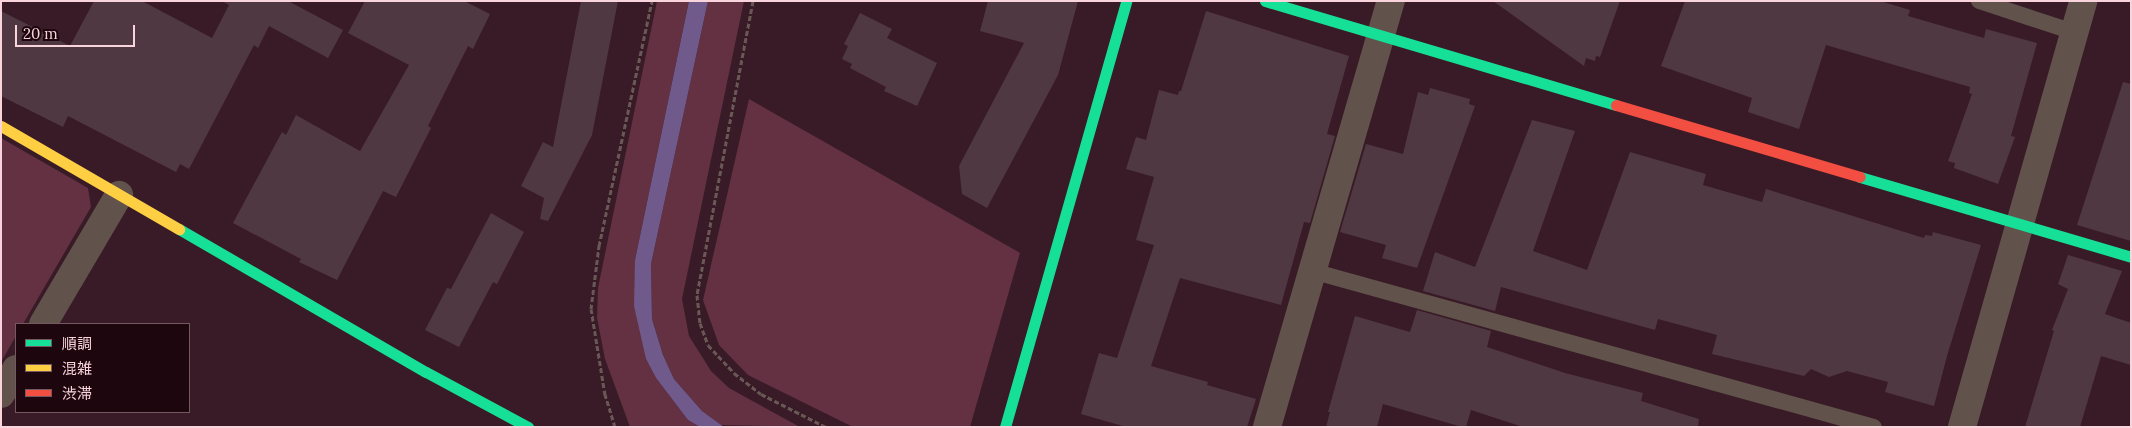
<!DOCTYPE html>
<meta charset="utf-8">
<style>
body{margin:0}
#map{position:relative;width:2132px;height:428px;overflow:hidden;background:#381b26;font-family:Lora,"Noto Sans JP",serif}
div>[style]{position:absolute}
.green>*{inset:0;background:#633141}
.water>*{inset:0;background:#705a8b}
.building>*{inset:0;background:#503843}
.path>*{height:3px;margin-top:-1.5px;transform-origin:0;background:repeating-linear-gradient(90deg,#695856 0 5px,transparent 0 7.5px)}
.lane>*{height:16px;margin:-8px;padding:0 8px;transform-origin:8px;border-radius:8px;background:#61524b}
.street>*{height:28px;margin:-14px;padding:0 14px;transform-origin:14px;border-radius:14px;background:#61524b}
.fast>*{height:11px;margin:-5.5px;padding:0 5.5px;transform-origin:5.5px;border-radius:5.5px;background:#16e098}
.slow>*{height:11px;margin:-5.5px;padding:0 5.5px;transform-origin:5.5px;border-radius:5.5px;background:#ffcf43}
.jam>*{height:11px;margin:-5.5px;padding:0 5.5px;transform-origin:5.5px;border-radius:5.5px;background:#f24e42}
span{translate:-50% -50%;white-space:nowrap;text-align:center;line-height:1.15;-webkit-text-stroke:4px #1d060d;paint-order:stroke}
.frame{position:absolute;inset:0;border:2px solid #f9d4dd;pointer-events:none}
.legend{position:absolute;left:15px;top:323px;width:175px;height:90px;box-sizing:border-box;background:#1d060d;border:1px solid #755860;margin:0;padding:6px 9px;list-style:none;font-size:15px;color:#f9d4dd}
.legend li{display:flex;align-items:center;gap:10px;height:25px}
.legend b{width:25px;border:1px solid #755860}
.scale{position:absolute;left:15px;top:25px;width:120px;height:22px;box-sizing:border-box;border:2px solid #f9d4dd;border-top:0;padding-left:6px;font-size:15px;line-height:18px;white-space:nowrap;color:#f9d4dd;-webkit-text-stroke:4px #1d060d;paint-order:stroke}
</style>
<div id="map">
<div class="green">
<div style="clip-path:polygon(657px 1px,689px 1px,635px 260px,646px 359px,656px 378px,688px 420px,700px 427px,630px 427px,605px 359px,597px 318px,598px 288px)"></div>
<div style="clip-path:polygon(708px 1px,744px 1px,682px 299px,689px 336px,711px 371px,729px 388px,800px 427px,721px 425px,702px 411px,674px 379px,663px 355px,652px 319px,651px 264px)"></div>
<div style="clip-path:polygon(749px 99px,1020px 253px,970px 427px,853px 427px,748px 375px,719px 345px,703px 300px)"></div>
<div style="clip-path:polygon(1px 138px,88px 188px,91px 207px,23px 324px,16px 324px,16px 336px,1px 362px)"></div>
</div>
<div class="water">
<div style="clip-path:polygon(689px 1px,708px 1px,651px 264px,652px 319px,663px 355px,674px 379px,702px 411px,724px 427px,700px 427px,688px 420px,656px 378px,646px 359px,634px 306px,635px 260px)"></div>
</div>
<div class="building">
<div style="clip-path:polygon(94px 1px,142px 1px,212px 38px,229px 5px,222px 1px,288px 1px,343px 30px,328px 58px,269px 26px,258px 48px,254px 45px,189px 169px,180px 164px,176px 172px,68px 116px,63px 127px,1px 96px,1px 11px,70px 46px)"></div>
<div style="clip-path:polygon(365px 1px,464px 1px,490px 14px,473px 49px,468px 46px,428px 126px,431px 128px,396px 197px,383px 191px,337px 280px,299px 262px,301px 259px,233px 223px,282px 132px,286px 135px,296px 115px,360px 151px,409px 65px,348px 33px)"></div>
<div style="clip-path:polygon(581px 1px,618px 1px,592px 135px,548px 221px,540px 219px,544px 198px,521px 186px,543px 142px,553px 147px)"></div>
<div style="clip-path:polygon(988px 1px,1078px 1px,1058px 75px,987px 208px,962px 194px,959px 166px,1024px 43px,980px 31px)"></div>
<div style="clip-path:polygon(1493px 1px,1620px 1px,1600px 57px,1596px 56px,1595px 61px,1586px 58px,1584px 66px)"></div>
<div style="clip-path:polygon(1685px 1px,1880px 1px,1910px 10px,1908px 16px,1984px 38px,1986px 29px,2037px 43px,2011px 136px,2015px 137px,1998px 184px,1954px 168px,1955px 163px,1948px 161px,1972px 94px,1969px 93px,1970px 87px,1826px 45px,1799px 129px,1748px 112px,1752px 98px,1661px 66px)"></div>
<div style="clip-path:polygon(1206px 11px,1349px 56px,1327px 134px,1335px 136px,1310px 223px,1304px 222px,1281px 305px,1180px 278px,1151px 366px,1208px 382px,1207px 385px,1256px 399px,1247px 427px,1126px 427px,1081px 414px,1099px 353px,1117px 358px,1154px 245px,1136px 240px,1154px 177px,1126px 169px,1136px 137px,1146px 140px,1159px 90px,1178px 95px,1179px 91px,1181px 91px)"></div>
<div style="clip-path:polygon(860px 13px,892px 29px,887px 38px,937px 63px,917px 106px,884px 91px,886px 87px,850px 68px,852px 64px,842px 59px,848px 46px,844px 44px)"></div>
<div style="clip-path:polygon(2123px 82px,2131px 84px,2131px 241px,2077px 225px)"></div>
<div style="clip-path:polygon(1430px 88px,1470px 99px,1469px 104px,1475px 106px,1417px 268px,1382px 258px,1386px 245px,1340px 232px,1366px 144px,1403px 154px,1418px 92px,1428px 95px)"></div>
<div style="clip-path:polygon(1532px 120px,1575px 131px,1533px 251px,1587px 270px,1630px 152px,1706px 174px,1703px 185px,1762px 202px,1766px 189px,1924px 238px,1925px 235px,1932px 236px,1933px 232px,1981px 245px,1947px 356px,1934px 406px,1885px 392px,1888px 382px,1847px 371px,1829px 377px,1811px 369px,1804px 376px,1712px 354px,1717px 335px,1658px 319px,1655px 330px,1501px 287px,1495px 311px,1423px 291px,1435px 252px,1475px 267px)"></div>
<div style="clip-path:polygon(491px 213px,524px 232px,497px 284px,493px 282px,459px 347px,425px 330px,447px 288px,451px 289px)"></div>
<div style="clip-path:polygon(2068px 255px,2122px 271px,2105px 314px,2131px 323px,2131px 365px,2101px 356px,2080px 427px,2025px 427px,2054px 331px,2052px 330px,2068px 289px,2058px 284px)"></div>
<div style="clip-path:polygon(1417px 310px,1491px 331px,1487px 347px,1565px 373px,1643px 393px,1641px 401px,1699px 419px,1698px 427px,1523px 427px,1471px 410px,1466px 427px,1462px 427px,1383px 404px,1377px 427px,1326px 427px,1330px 412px,1328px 412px,1355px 316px,1410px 332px)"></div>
</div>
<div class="path">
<div style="left:753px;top:1px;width:299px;rotate:100.8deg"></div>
<div style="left:697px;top:295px;width:28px;rotate:84deg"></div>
<div style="left:700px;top:323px;width:23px;rotate:70deg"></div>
<div style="left:708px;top:345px;width:38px;rotate:47deg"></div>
<div style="left:734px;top:373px;width:34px;rotate:38deg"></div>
<div style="left:761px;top:394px;width:73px;rotate:26.9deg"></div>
<div style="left:615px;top:427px;width:34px;rotate:-107deg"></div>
<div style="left:605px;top:395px;width:87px;rotate:-99.2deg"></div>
<div style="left:591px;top:309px;width:64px;rotate:-82.8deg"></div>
<div style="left:599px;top:246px;width:251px;rotate:-77.8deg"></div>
</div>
<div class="lane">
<div style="left:1979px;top:1px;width:100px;rotate:18.1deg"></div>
<div style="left:1312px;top:271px;width:583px;rotate:15.51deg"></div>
</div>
<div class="street">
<div style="left:43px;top:324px;width:150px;rotate:-59.5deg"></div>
<div style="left:1px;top:394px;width:29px;rotate:-59deg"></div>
<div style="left:1267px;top:427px;width:444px;rotate:-73.8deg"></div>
<div style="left:1962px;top:427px;width:443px;rotate:-74.1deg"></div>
</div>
<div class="fast">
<div style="left:1265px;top:1px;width:366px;rotate:16.5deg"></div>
<div style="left:1860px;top:177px;width:283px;rotate:16.4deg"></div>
<div style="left:179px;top:229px;width:285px;rotate:30.1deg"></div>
<div style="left:426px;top:372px;width:116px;rotate:28.3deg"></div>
<div style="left:1005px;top:427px;width:443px;rotate:-74.1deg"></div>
</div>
<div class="slow">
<div style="left:1px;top:126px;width:206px;rotate:30.1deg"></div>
</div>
<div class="jam">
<div style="left:1616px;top:105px;width:254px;rotate:16.4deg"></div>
</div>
<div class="frame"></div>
<ul class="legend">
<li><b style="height:6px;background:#16e098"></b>順調</li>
<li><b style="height:6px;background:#ffcf43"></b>混雑</li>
<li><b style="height:6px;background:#f24e42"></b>渋滞</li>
</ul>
<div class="scale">20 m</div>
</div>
